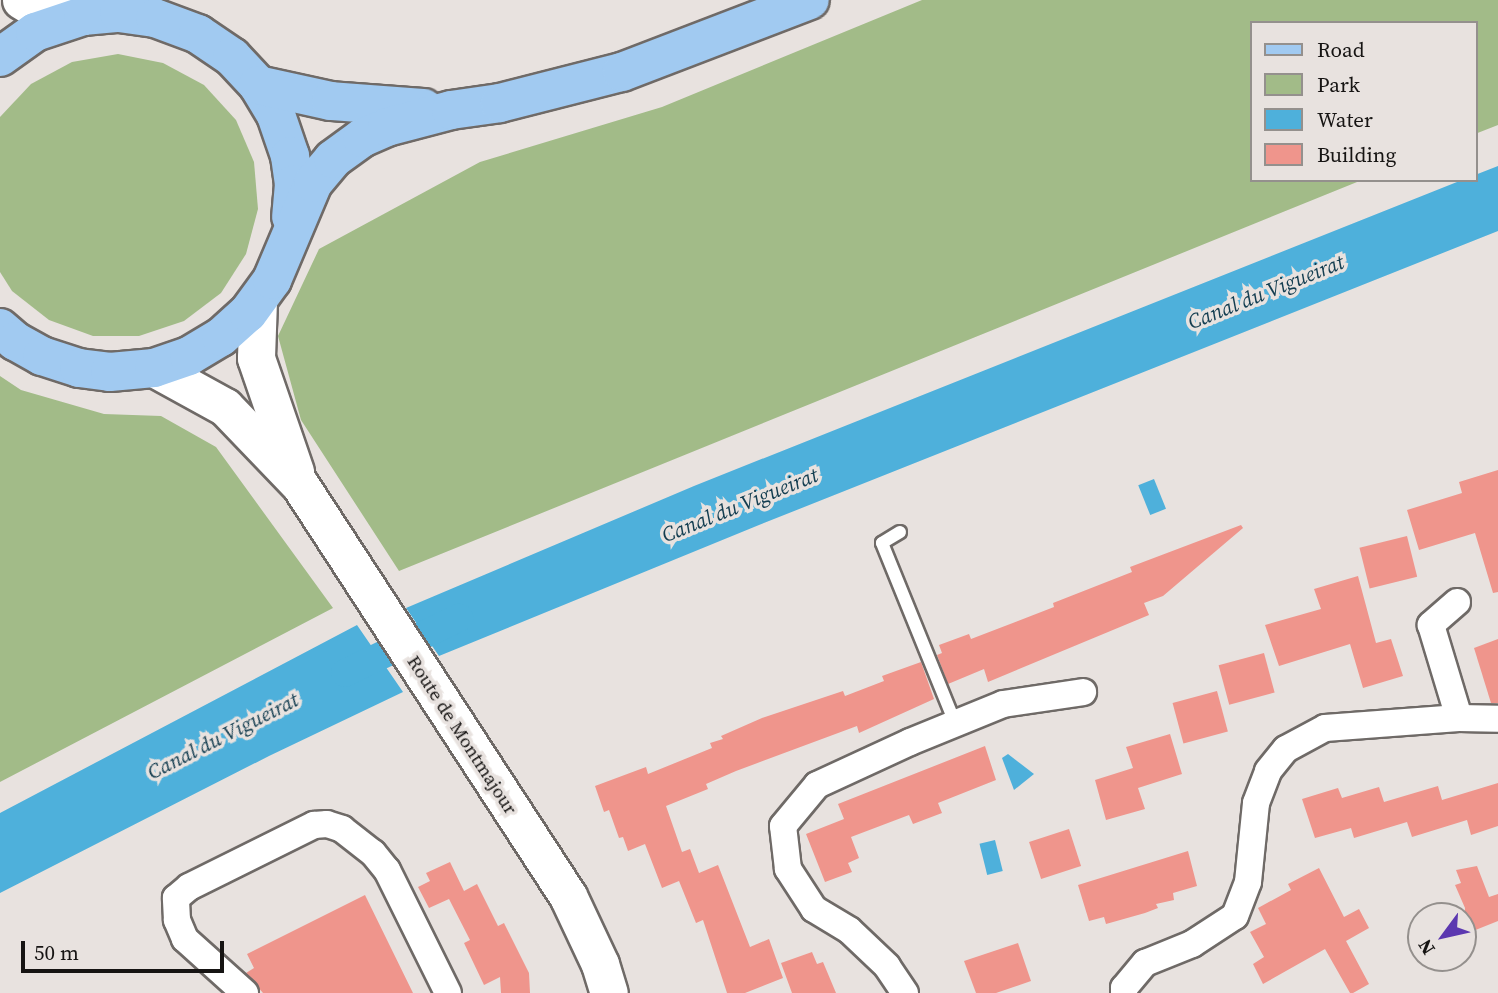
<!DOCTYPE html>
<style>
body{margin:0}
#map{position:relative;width:1498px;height:993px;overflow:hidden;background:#e8e2df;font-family:"Source Serif 4",serif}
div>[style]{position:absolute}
.green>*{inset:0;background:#a2bb88}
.water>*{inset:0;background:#4eb0db;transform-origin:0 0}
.canal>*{height:28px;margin:-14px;padding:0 14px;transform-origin:14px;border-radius:14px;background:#4eb0db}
.building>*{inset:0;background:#ef958c;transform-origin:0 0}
.roads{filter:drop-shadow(2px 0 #6f6a67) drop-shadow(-2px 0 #6f6a67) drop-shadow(0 2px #6f6a67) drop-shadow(0 -2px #6f6a67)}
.lane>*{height:12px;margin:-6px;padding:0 6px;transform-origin:6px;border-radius:6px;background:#fff}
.street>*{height:26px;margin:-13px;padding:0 13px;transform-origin:13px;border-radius:13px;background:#fff}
.secondary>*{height:37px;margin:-18.5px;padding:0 18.5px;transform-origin:18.5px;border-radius:18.5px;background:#fff}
.primary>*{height:38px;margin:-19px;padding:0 19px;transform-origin:19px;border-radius:19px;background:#a1caf1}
span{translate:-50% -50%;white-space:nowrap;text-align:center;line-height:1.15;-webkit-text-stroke:7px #e8e2df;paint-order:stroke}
.street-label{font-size:19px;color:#161413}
.water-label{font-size:21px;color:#133d50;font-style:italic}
.legend{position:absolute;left:1250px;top:21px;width:228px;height:161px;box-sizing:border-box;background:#e8e2df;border:2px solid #94908d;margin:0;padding:9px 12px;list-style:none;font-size:21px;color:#161413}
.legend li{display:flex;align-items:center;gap:14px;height:35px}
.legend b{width:35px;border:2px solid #94908d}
.north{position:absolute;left:1407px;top:902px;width:70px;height:70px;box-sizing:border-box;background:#e8e2df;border:2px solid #94908d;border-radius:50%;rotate:237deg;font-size:19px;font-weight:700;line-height:28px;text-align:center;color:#161413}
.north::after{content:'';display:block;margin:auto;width:24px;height:32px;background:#5c38b0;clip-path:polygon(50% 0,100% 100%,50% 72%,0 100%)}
.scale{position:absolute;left:21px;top:941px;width:203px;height:32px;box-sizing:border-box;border:4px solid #161413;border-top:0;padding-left:9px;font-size:21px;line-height:24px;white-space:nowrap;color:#161413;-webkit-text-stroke:5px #e8e2df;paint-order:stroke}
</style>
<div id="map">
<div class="green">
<div style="clip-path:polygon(922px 0,1498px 0,1498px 125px,1475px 134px,1475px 23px,1251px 23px,1251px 180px,1362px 180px,399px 571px,301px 420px,278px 336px,319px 249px,480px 162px,662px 107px)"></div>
<div style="clip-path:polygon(118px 54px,163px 63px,204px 85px,236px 120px,254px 162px,258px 209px,246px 254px,221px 293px,184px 321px,139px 336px,93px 336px,49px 320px,12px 291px,0 272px,0 117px,31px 84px,72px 62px)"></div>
<div style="clip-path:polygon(0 376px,21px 390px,104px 414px,161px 416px,216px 447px,333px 608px,0 782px)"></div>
</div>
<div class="water">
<div style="clip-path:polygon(1498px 166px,1498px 231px,759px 525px,439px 656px,406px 608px,694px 486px,1462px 180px,1475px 180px,1475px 175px)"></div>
<div style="left:1154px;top:479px;width:32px;height:17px;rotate:68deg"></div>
<div style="clip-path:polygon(357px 625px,403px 692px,269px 756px,0 893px,0 813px)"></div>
<div style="clip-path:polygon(1008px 754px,1034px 774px,1014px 790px,1002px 758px)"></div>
<div style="left:995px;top:840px;width:32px;height:16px;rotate:76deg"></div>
</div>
<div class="canal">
<div style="left:345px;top:673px;width:127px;rotate:-25.8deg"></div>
</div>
<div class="building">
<div style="clip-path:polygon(1498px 470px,1498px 592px,1493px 593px,1475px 533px,1419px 550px,1407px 510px,1462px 493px,1459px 482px)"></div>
<div style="clip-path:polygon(1241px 525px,1243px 528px,1163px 596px,1144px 603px,1149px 615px,988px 682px,984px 669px,948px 684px,937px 655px,942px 653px,939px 645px,969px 634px,971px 639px,1054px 607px,1053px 603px,1132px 572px,1130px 567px)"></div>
<div style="left:1407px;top:536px;width:42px;height:49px;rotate:76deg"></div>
<div style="clip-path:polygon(1358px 576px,1376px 643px,1391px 639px,1403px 676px,1363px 688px,1350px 644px,1279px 666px,1265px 625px,1321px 609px,1314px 589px)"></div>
<div style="clip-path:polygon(1498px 639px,1498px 703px,1491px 703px,1474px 648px)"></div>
<div style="left:1264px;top:653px;width:41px;height:47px;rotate:75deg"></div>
<div style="clip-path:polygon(921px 662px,934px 699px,859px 733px,857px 726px,736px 771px,706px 784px,708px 789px,666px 806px,682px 852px,690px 849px,699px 873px,718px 865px,750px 947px,769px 939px,783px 978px,745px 993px,727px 993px,703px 920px,696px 923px,679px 881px,662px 888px,645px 844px,628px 851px,623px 837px,619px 838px,609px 810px,604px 812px,595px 786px,646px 767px,648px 774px,712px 748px,710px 743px,723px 739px,721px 736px,762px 718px,843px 691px,845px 696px,884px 681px,882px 676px)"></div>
<div style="left:1217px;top:691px;width:42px;height:46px;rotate:75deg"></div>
<div style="clip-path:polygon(1170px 734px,1182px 774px,1138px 788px,1145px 809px,1106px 820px,1095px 780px,1133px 768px,1126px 747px)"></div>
<div style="clip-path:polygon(985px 746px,996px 780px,938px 803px,942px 813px,913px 824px,909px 815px,851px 837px,859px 858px,848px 863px,852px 872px,825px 882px,806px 834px,844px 819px,838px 804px)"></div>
<div style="clip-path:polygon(1498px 783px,1498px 826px,1471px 835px,1467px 820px,1412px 837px,1407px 822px,1354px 838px,1351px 828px,1315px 838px,1302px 799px,1338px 788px,1342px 798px,1379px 787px,1384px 802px,1438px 786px,1442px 800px)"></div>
<div style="left:1069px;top:829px;width:39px;height:42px;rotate:72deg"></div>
<div style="clip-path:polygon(1188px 851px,1197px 886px,1173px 893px,1174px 900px,1156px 904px,1158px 908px,1145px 913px,1106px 924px,1104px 917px,1089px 921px,1078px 885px)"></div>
<div style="clip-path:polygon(450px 862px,464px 891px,477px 884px,498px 926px,504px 923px,529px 973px,530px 993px,501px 993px,500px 977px,484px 985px,464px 943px,470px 940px,449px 899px,429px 908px,418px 887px,430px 881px,426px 873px)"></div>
<div style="clip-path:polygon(1477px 866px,1489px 897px,1498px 894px,1498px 921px,1463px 935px,1465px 908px,1455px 885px,1461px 883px,1456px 870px)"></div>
<div style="clip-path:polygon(1319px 868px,1344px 917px,1359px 909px,1369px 928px,1346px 941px,1369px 984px,1353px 993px,1350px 993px,1325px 949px,1263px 984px,1253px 964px,1264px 957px,1250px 932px,1266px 924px,1258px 908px,1291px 890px,1288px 884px)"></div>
<div style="clip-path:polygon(365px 895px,413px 993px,263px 993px,246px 973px,254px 968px,247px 954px)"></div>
<div style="clip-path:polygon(1018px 943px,1031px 981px,996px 993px,976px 993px,964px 961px)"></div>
<div style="clip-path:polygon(812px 952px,817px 964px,823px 962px,836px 993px,792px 993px,781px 963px)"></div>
</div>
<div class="roads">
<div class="lane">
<div style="left:900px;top:532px;width:21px;rotate:149deg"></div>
<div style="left:882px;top:543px;width:194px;rotate:67.9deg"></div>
</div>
<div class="street">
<div style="left:1457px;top:602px;width:35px;rotate:139deg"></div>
<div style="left:1431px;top:625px;width:97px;rotate:73.2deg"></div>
<div style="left:245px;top:993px;width:81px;rotate:-138deg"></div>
<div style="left:185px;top:939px;width:21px;rotate:-113deg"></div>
<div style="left:177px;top:920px;width:22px;rotate:-93deg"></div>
<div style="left:176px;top:898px;width:17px;rotate:-40deg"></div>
<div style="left:189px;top:887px;width:140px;rotate:-26.4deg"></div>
<div style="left:314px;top:825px;width:13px;rotate:-4deg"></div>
<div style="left:327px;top:824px;width:16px;rotate:18deg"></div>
<div style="left:342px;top:829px;width:39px;rotate:38deg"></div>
<div style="left:373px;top:853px;width:22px;rotate:51deg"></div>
<div style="left:387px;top:870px;width:137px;rotate:63.6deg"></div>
<div style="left:905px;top:993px;width:32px;rotate:-124deg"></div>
<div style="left:887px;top:966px;width:52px;rotate:-136.5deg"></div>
<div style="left:849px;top:930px;width:41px;rotate:-149deg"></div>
<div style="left:814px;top:909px;width:48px;rotate:-123deg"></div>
<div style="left:788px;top:869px;width:43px;rotate:-96.6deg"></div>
<div style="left:783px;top:826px;width:53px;rotate:-50.3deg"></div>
<div style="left:817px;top:785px;width:102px;rotate:-24.8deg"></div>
<div style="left:910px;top:742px;width:100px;rotate:-22.2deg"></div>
<div style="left:1003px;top:704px;width:81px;rotate:-8.5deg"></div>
<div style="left:1124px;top:993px;width:5px;rotate:-90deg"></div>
<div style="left:1124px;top:988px;width:33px;rotate:-50deg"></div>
<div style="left:1145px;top:963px;width:51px;rotate:-22deg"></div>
<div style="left:1192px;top:944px;width:51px;rotate:-33.1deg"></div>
<div style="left:1235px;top:916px;width:36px;rotate:-69deg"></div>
<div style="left:1248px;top:882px;width:79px;rotate:-84.2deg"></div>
<div style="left:1256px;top:803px;width:34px;rotate:-69deg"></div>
<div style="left:1268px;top:771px;width:28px;rotate:-51deg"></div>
<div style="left:1286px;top:749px;width:44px;rotate:-28.3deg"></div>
<div style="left:1325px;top:728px;width:134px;rotate:-4.3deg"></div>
<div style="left:1459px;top:718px;width:39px;rotate:1deg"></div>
</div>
<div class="secondary">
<div style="left:21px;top:0;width:13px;rotate:32deg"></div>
<div style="left:32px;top:7px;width:52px;rotate:10deg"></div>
<div style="left:258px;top:300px;width:58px;rotate:92deg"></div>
<div style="left:256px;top:358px;width:120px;rotate:71deg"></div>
<div style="left:154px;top:368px;width:81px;rotate:28.8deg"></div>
<div style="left:225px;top:407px;width:108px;rotate:46.1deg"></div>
<div style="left:300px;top:485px;width:491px;rotate:56.9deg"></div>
<div style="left:568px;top:896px;width:75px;rotate:64.8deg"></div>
<div style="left:600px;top:964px;width:30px;rotate:73deg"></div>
</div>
<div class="primary">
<div style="left:0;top:57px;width:43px;rotate:-35.5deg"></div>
<div style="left:35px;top:32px;width:51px;rotate:-18.4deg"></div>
<div style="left:83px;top:16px;width:36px;rotate:-5deg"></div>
<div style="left:119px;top:13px;width:36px;rotate:8deg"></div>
<div style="left:155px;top:18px;width:46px;rotate:20.4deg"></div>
<div style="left:198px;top:34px;width:41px;rotate:34.1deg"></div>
<div style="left:232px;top:57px;width:38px;rotate:47deg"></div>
<div style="left:258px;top:85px;width:35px;rotate:59deg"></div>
<div style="left:276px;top:115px;width:43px;rotate:71.1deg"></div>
<div style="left:290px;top:156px;width:28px;rotate:82deg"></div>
<div style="left:294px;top:184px;width:33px;rotate:95deg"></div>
<div style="left:258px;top:85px;width:75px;rotate:12.4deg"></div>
<div style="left:331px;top:101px;width:93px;rotate:4.3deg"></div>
<div style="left:0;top:328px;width:20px;rotate:41deg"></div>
<div style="left:15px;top:341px;width:31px;rotate:29deg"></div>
<div style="left:42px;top:356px;width:39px;rotate:18deg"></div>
<div style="left:79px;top:368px;width:31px;rotate:7deg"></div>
<div style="left:110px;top:372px;width:44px;rotate:-5.2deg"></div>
<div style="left:154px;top:368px;width:37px;rotate:-19deg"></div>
<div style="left:189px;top:356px;width:37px;rotate:-31deg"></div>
<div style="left:221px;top:337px;width:36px;rotate:-42deg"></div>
<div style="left:248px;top:313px;width:41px;rotate:-54deg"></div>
<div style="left:272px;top:280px;width:105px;rotate:-67.1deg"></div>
<div style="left:313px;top:183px;width:31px;rotate:-50deg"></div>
<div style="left:333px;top:159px;width:36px;rotate:-36deg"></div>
<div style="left:362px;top:138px;width:27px;rotate:-24deg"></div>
<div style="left:387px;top:127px;width:66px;rotate:-14.9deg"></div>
<div style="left:451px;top:110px;width:49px;rotate:-8.1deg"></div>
<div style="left:500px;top:103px;width:126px;rotate:-14.3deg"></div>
<div style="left:622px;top:72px;width:201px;rotate:-21deg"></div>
</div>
</div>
<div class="street-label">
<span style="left:462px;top:735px;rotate:57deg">Route de Montmajour</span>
</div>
<div class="water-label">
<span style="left:1266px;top:292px;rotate:-22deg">Canal du Vigueirat</span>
<span style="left:740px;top:505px;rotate:-22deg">Canal du Vigueirat</span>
<span style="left:223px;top:736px;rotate:-27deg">Canal du Vigueirat</span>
</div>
<ul class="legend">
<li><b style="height:9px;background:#a1caf1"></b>Road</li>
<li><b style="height:19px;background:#a2bb88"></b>Park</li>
<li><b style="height:19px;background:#4eb0db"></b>Water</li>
<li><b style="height:19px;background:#ef958c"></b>Building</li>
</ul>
<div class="north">N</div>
<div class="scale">50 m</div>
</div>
